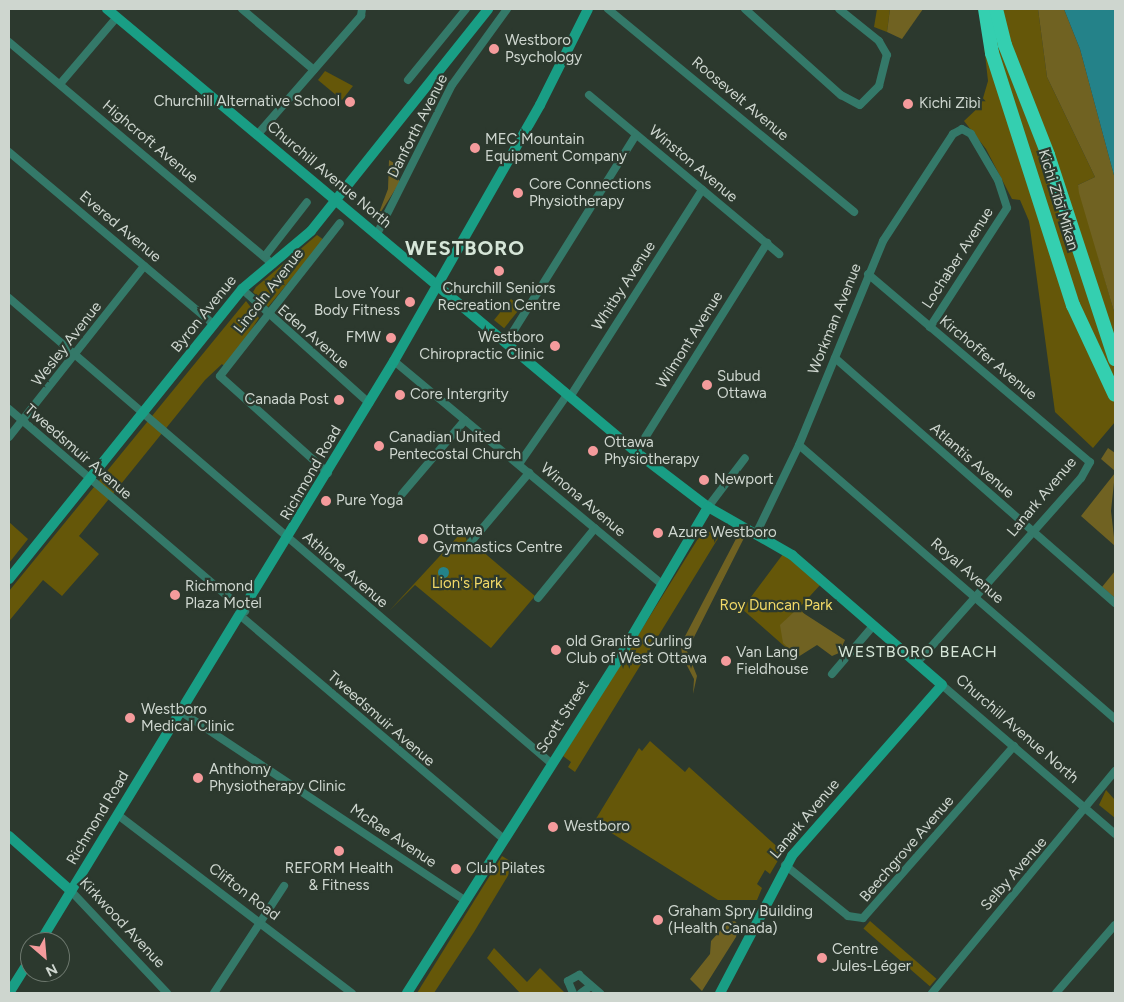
<!DOCTYPE html>
<meta charset="utf-8">
<style>
body{margin:0}
#map{position:relative;width:1124px;height:1002px;overflow:hidden;background:#2c392e;font-family:Figtree,sans-serif}
div>[style]{position:absolute}
.green>*{inset:0;background:#655709;transform-origin:0 0}
.forest>*{inset:0;background:#706222}
.water>*{inset:0;background:#248289}
.round{border-radius:50%}
.street>*{height:8px;margin:-4px;padding:0 4px;transform-origin:4px;border-radius:4px;background:#347969}
.secondary>*{height:10px;margin:-5px;padding:0 5px;transform-origin:5px;border-radius:5px;background:#199e85}
.highway>*{height:14px;margin:-7px;padding:0 7px;transform-origin:7px;border-radius:7px;background:#34cfb0}
.dots>*{width:14px;height:14px;translate:-50% -50%;box-sizing:border-box;border:2px solid #2c392e;border-radius:50%}
span{translate:-50% -50%;white-space:nowrap;text-align:center;line-height:1.15;-webkit-text-stroke:4.5px #2c392e;paint-order:stroke}
.poi-label{font-size:15px;color:#ced6cf}
.left{translate:0 -50%;text-align:left}
.right{translate:-100% -50%;text-align:right}
.street-label{font-size:15px;color:#ced6cf}
.park-label{font-size:15px;color:#f1d867}
.neighbourhood-label{font-size:16px;color:#d6e6d8;letter-spacing:1px}
.district-label{font-size:20px;color:#d6e6d8;font-weight:700;letter-spacing:1px}
.frame{position:absolute;inset:0;border:10px solid #ced6cf;pointer-events:none}
.north{position:absolute;left:20px;top:932px;width:50px;height:50px;box-sizing:border-box;background:#2c392e;border:1px solid #6d786e;border-radius:50%;rotate:153deg;font-size:14px;font-weight:700;line-height:20px;text-align:center;color:#ced6cf}
.north::after{content:'';display:block;margin:auto;width:18px;height:22px;background:#f59b9c;clip-path:polygon(50% 0,100% 100%,50% 72%,0 100%)}
</style>
<div id="map">
<div class="green">
<div style="clip-path:polygon(877px 9px,890px 9px,887px 32px,874px 27px)"></div>
<div style="clip-path:polygon(980px 9px,1038px 9px,1047px 77px,1095px 177px,1078px 185px,1115px 315px,1115px 422px,1093px 448px,1055px 412px,1029px 221px,1020px 200px,1012px 199px,986px 149px,964px 121px,981px 105px,988px 81px)"></div>
<div style="clip-path:polygon(325px 71px,353px 86px,342px 100px,318px 80px)"></div>
<div style="clip-path:polygon(317px 235px,324px 240px,268px 307px,253px 292px,256px 287px)"></div>
<div style="left:511px;top:299px;width:13px;height:27px;rotate:39deg"></div>
<div style="clip-path:polygon(246px 301px,259px 318px,226px 368px,222px 364px,205px 380px,79px 536px,99px 554px,62px 596px,43px 580px,9px 621px,9px 591px)"></div>
<div style="clip-path:polygon(9px 522px,28px 539px,9px 563px)"></div>
<div style="clip-path:polygon(719px 525px,725px 527px,575px 772px,568px 767px,571px 762px,563px 756px,704px 529px,713px 534px)"></div>
<div style="clip-path:polygon(461px 533px,535px 596px,491px 648px,415px 585px,389px 611px)"></div>
<div style="clip-path:polygon(783px 554px,821px 584px,799px 608px,815px 626px,792px 653px,742px 609px)"></div>
<div style="clip-path:polygon(650px 741px,685px 772px,689px 767px,783px 852px,770px 874px,765px 870px,757px 884px,762px 888px,757px 900px,718px 900px,594px 822px,639px 748px,642px 751px)"></div>
<div style="clip-path:polygon(1106px 790px,1115px 800px,1115px 818px,1099px 805px)"></div>
<div style="clip-path:polygon(502px 856px,515px 864px,474px 932px,434px 993px,417px 993px)"></div>
<div style="left:870px;top:921px;width:88px;height:10px;rotate:41deg"></div>
<div style="clip-path:polygon(494px 948px,527px 982px,540px 968px,565px 993px,520px 993px,487px 958px)"></div>
</div>
<div class="forest">
<div style="clip-path:polygon(890px 9px,923px 9px,902px 39px,887px 32px)"></div>
<div style="clip-path:polygon(1038px 9px,1064px 9px,1080px 49px,1115px 179px,1115px 315px,1079px 193px,1078px 185px,1095px 177px,1047px 77px)"></div>
<div style="clip-path:polygon(389px 160px,399px 166px,396px 176px,400px 182px,377px 218px,388px 189px)"></div>
<div style="clip-path:polygon(1108px 448px,1115px 453px,1115px 471px,1101px 459px)"></div>
<div style="clip-path:polygon(1115px 473px,1111px 511px,1115px 546px,1081px 516px)"></div>
<div style="clip-path:polygon(738px 535px,744px 538px,687px 651px,697px 676px,693px 694px,694px 679px,682px 656px,681px 644px)"></div>
<div style="clip-path:polygon(1115px 571px,1115px 598px,1102px 587px)"></div>
<div style="clip-path:polygon(797px 609px,845px 640px,839px 653px,832px 656px,817px 645px,798px 657px,783px 643px,780px 625px)"></div>
<div style="clip-path:polygon(735px 921px,739px 926px,736px 937px,702px 991px,690px 979px,710px 954px,711px 941px,728px 922px)"></div>
</div>
<div class="water">
<div style="clip-path:polygon(1064px 9px,1115px 9px,1115px 179px,1080px 49px)"></div>
<div class="round" style="left:437.5px;top:566.5px;width:11px;height:11px"></div>
</div>
<div class="street">
<div style="left:242px;top:9px;width:94px;rotate:40.3deg"></div>
<div style="left:608px;top:9px;width:319px;rotate:39.5deg"></div>
<div style="left:745px;top:9px;width:129px;rotate:41.9deg"></div>
<div style="left:841px;top:95px;width:21px;rotate:28deg"></div>
<div style="left:860px;top:105px;width:27px;rotate:-45deg"></div>
<div style="left:879px;top:86px;width:32px;rotate:-76deg"></div>
<div style="left:887px;top:55px;width:16px;rotate:-120deg"></div>
<div style="left:879px;top:41px;width:51px;rotate:-141.3deg"></div>
<div style="left:9px;top:42px;width:345px;rotate:40.1deg"></div>
<div style="left:408px;top:80px;width:92px;rotate:-50.8deg"></div>
<div style="left:60px;top:84px;width:88px;rotate:-49.6deg"></div>
<div style="left:589px;top:95px;width:248px;rotate:39.9deg"></div>
<div style="left:258px;top:134px;width:157px;rotate:-48.9deg"></div>
<div style="left:361px;top:16px;width:7px;rotate:-82deg"></div>
<div style="left:9px;top:152px;width:267px;rotate:40.1deg"></div>
<div style="left:377px;top:234px;width:167px;rotate:-63.3deg"></div>
<div style="left:452px;top:85px;width:94px;rotate:-54.1deg"></div>
<div style="left:265px;top:256px;width:68px;rotate:-52.1deg"></div>
<div style="left:868px;top:274px;width:291px;rotate:40.3deg"></div>
<div style="left:1090px;top:462px;width:18px;rotate:119deg"></div>
<div style="left:1081px;top:478px;width:247px;rotate:131.6deg"></div>
<div style="left:242px;top:289px;width:171px;rotate:41.9deg"></div>
<div style="left:9px;top:298px;width:714px;rotate:40.63deg"></div>
<div style="left:506px;top:343px;width:245px;rotate:-58deg"></div>
<div style="left:835px;top:358px;width:372px;rotate:41.2deg"></div>
<div style="left:394px;top:361px;width:349px;rotate:39.8deg"></div>
<div style="left:570px;top:397px;width:246px;rotate:-57.5deg"></div>
<div style="left:9px;top:409px;width:311px;rotate:40.6deg"></div>
<div style="left:9px;top:437px;width:218px;rotate:-51.7deg"></div>
<div style="left:799px;top:445px;width:418px;rotate:40.9deg"></div>
<div style="left:636px;top:452px;width:247px;rotate:-57.9deg"></div>
<div style="left:519px;top:464px;width:84px;rotate:-55.2deg"></div>
<div style="left:328px;top:473px;width:145px;rotate:-138.1deg"></div>
<div style="left:220px;top:376px;width:194px;rotate:-51.9deg"></div>
<div style="left:402px;top:494px;width:97px;rotate:-49.6deg"></div>
<div style="left:708px;top:507px;width:61px;rotate:-52.9deg"></div>
<div style="left:756px;top:534px;width:99px;rotate:-64.2deg"></div>
<div style="left:799px;top:445px;width:221px;rotate:-67.6deg"></div>
<div style="left:883px;top:241px;width:128px;rotate:-56.8deg"></div>
<div style="left:953px;top:134px;width:10px;rotate:-29deg"></div>
<div style="left:962px;top:129px;width:10px;rotate:29deg"></div>
<div style="left:971px;top:134px;width:53px;rotate:59.6deg"></div>
<div style="left:998px;top:180px;width:29px;rotate:72deg"></div>
<div style="left:1007px;top:208px;width:142px;rotate:122.9deg"></div>
<div style="left:470px;top:543px;width:92px;rotate:-49.9deg"></div>
<div style="left:538px;top:598px;width:90px;rotate:-50.8deg"></div>
<div style="left:242px;top:617px;width:343px;rotate:40.3deg"></div>
<div style="left:832px;top:674px;width:63px;rotate:-49.5deg"></div>
<div style="left:942px;top:685px;width:228px;rotate:40.7deg"></div>
<div style="left:180px;top:711px;width:342px;rotate:33.6deg"></div>
<div style="left:118px;top:815px;width:294px;rotate:37.3deg"></div>
<div style="left:785px;top:865px;width:81px;rotate:39deg"></div>
<div style="left:848px;top:916px;width:15px;rotate:8deg"></div>
<div style="left:863px;top:918px;width:229px;rotate:-48.7deg"></div>
<div style="left:71px;top:891px;width:140px;rotate:46.7deg"></div>
<div style="left:214px;top:993px;width:128px;rotate:-56.8deg"></div>
<div style="left:573px;top:993px;width:13px;rotate:-113deg"></div>
<div style="left:568px;top:981px;width:13px;rotate:-29deg"></div>
<div style="left:579px;top:975px;width:28px;rotate:41deg"></div>
<div style="left:581px;top:993px;width:12px;rotate:-35deg"></div>
<div style="left:932px;top:993px;width:288px;rotate:-50.5deg"></div>
<div style="left:1056px;top:993px;width:90px;rotate:-49.1deg"></div>
</div>
<div class="secondary">
<div style="left:107px;top:9px;width:690px;rotate:39.94deg"></div>
<div style="left:636px;top:452px;width:91px;rotate:37.4deg"></div>
<div style="left:708px;top:507px;width:97px;rotate:29.7deg"></div>
<div style="left:792px;top:555px;width:198px;rotate:40.9deg"></div>
<div style="left:942px;top:685px;width:227px;rotate:131.3deg"></div>
<div style="left:792px;top:856px;width:155px;rotate:117.7deg"></div>
<div style="left:9px;top:579px;width:372px;rotate:-51.2deg"></div>
<div style="left:242px;top:289px;width:90px;rotate:-40deg"></div>
<div style="left:311px;top:231px;width:284px;rotate:-51.4deg"></div>
<div style="left:9px;top:836px;width:83px;rotate:41.6deg"></div>
<div style="left:40px;top:942px;width:680px;rotate:-58.65deg"></div>
<div style="left:394px;top:361px;width:295px;rotate:-60.3deg"></div>
<div style="left:540px;top:105px;width:107px;rotate:-63.4deg"></div>
<div style="left:9px;top:993px;width:40px;rotate:-58deg"></div>
<div style="left:407px;top:993px;width:394px;rotate:-57.6deg"></div>
<div style="left:618px;top:660px;width:178px;rotate:-59.5deg"></div>
</div>
<div class="highway">
<div style="left:985px;top:9px;width:45px;rotate:81deg"></div>
<div style="left:992px;top:53px;width:265px;rotate:72.2deg"></div>
<div style="left:1073px;top:305px;width:99px;rotate:65deg"></div>
<div style="left:996px;top:9px;width:37px;rotate:76deg"></div>
<div style="left:1005px;top:45px;width:118px;rotate:68.6deg"></div>
<div style="left:1048px;top:155px;width:215px;rotate:71.8deg"></div>
</div>
<div class="dots">
<div style="left:494px;top:49px;background:#f59b9c"></div>
<div style="left:350px;top:102px;background:#f59b9c"></div>
<div style="left:908px;top:104px;background:#f59b9c"></div>
<div style="left:475px;top:148px;background:#f59b9c"></div>
<div style="left:518px;top:193px;background:#f59b9c"></div>
<div style="left:499px;top:271px;background:#f59b9c"></div>
<div style="left:410px;top:302px;background:#f59b9c"></div>
<div style="left:391px;top:338px;background:#f59b9c"></div>
<div style="left:555px;top:346px;background:#f59b9c"></div>
<div style="left:707px;top:385px;background:#f59b9c"></div>
<div style="left:400px;top:395px;background:#f59b9c"></div>
<div style="left:339px;top:400px;background:#f59b9c"></div>
<div style="left:379px;top:446px;background:#f59b9c"></div>
<div style="left:593px;top:451px;background:#f59b9c"></div>
<div style="left:704px;top:480px;background:#f59b9c"></div>
<div style="left:326px;top:501px;background:#f59b9c"></div>
<div style="left:658px;top:533px;background:#f59b9c"></div>
<div style="left:423px;top:539px;background:#f59b9c"></div>
<div style="left:175px;top:595px;background:#f59b9c"></div>
<div style="left:556px;top:650px;background:#f59b9c"></div>
<div style="left:726px;top:661px;background:#f59b9c"></div>
<div style="left:130px;top:718px;background:#f59b9c"></div>
<div style="left:198px;top:778px;background:#f59b9c"></div>
<div style="left:553px;top:827px;background:#f59b9c"></div>
<div style="left:339px;top:851px;background:#f59b9c"></div>
<div style="left:456px;top:869px;background:#f59b9c"></div>
<div style="left:658px;top:920px;background:#f59b9c"></div>
<div style="left:822px;top:958px;background:#f59b9c"></div>
</div>
<div class="poi-label">
<span class="left" style="left:505px;top:49px">Westboro<br>Psychology</span>
<span class="right" style="left:340px;top:102px">Churchill Alternative School</span>
<span class="left" style="left:919px;top:104px">Kichi Zìbì</span>
<span class="left" style="left:485px;top:148px">MEC Mountain<br>Equipment Company</span>
<span class="left" style="left:529px;top:193px">Core Connections<br>Physiotherapy</span>
<span style="left:499px;top:297px">Churchill Seniors<br>Recreation Centre</span>
<span class="right" style="left:400px;top:302px">Love Your<br>Body Fitness</span>
<span class="right" style="left:544px;top:346px">Westboro<br>Chiropractic Clinic</span>
<span class="right" style="left:381px;top:338px">FMW</span>
<span class="left" style="left:717px;top:385px">Subud<br>Ottawa</span>
<span class="left" style="left:410px;top:395px">Core Intergrity</span>
<span class="right" style="left:329px;top:400px">Canada Post</span>
<span class="left" style="left:389px;top:446px">Canadian United<br>Pentecostal Church</span>
<span class="left" style="left:604px;top:451px">Ottawa<br>Physiotherapy</span>
<span class="left" style="left:714px;top:480px">Newport</span>
<span class="left" style="left:336px;top:501px">Pure Yoga</span>
<span class="left" style="left:433px;top:539px">Ottawa<br>Gymnastics Centre</span>
<span class="left" style="left:668px;top:533px">Azure Westboro</span>
<span class="left" style="left:185px;top:595px">Richmond<br>Plaza Motel</span>
<span class="left" style="left:566px;top:650px">old Granite Curling<br>Club of West Ottawa</span>
<span class="left" style="left:736px;top:661px">Van Lang<br>Fieldhouse</span>
<span class="left" style="left:141px;top:718px">Westboro<br>Medical Clinic</span>
<span class="left" style="left:209px;top:778px">Anthomy<br>Physiotherapy Clinic</span>
<span class="left" style="left:564px;top:827px">Westboro</span>
<span style="left:339px;top:877px">REFORM Health<br>&amp; Fitness</span>
<span class="left" style="left:466px;top:869px">Club Pilates</span>
<span class="left" style="left:668px;top:920px">Graham Spry Building<br>(Health Canada)</span>
<span class="left" style="left:832px;top:958px">Centre<br>Jules-Léger</span>
</div>
<div class="street-label">
<span style="left:740px;top:99px;rotate:40deg">Roosevelt Avenue</span>
<span style="left:418px;top:126px;rotate:-63deg">Danforth Avenue</span>
<span style="left:150px;top:142px;rotate:40deg">Highcroft Avenue</span>
<span style="left:693px;top:164px;rotate:40deg">Winston Avenue</span>
<span style="left:329px;top:175px;rotate:40deg">Churchill Avenue North</span>
<span style="left:1058px;top:200px;rotate:73deg">Kichi Zībī Mīkan</span>
<span style="left:120px;top:227px;rotate:40deg">Evered Avenue</span>
<span style="left:958px;top:258px;rotate:-57deg">Lochaber Avenue</span>
<span style="left:624px;top:286px;rotate:-57deg">Whitby Avenue</span>
<span style="left:269px;top:291px;rotate:-52deg">Lincoln Avenue</span>
<span style="left:204px;top:314px;rotate:-51deg">Byron Avenue</span>
<span style="left:835px;top:319px;rotate:-68deg">Workman Avenue</span>
<span style="left:313px;top:337px;rotate:41deg">Eden Avenue</span>
<span style="left:690px;top:340px;rotate:-58deg">Wilmont Avenue</span>
<span style="left:67px;top:344px;rotate:-52deg">Wesley Avenue</span>
<span style="left:988px;top:358px;rotate:40deg">Kirchoffer Avenue</span>
<span style="left:78px;top:452px;rotate:41deg">Tweedsmuir Avenue</span>
<span style="left:972px;top:461px;rotate:41deg">Atlantis Avenue</span>
<span style="left:311px;top:473px;rotate:-60deg">Richmond Road</span>
<span style="left:1042px;top:497px;rotate:-50deg">Lanark Avenue</span>
<span style="left:583px;top:500px;rotate:40deg">Winona Avenue</span>
<span style="left:345px;top:570px;rotate:41deg">Athlone Avenue</span>
<span style="left:967px;top:571px;rotate:41deg">Royal Avenue</span>
<span style="left:563px;top:717px;rotate:-57deg">Scott Street</span>
<span style="left:381px;top:719px;rotate:41deg">Tweedsmuir Avenue</span>
<span style="left:1017px;top:729px;rotate:41deg">Churchill Avenue North</span>
<span style="left:98px;top:818px;rotate:-59deg">Richmond Road</span>
<span style="left:805px;top:819px;rotate:-50deg">Lanark Avenue</span>
<span style="left:393px;top:836px;rotate:34deg">McRae Avenue</span>
<span style="left:907px;top:849px;rotate:-49deg">Beechgrove Avenue</span>
<span style="left:1014px;top:874px;rotate:-49deg">Selby Avenue</span>
<span style="left:244px;top:892px;rotate:37deg">Clifton Road</span>
<span style="left:122px;top:923px;rotate:47deg">Kirkwood Avenue</span>
</div>
<div class="park-label">
<span style="left:467px;top:584px">Lion's Park</span>
<span style="left:776px;top:606px">Roy Duncan Park</span>
</div>
<div class="neighbourhood-label">
<span style="left:918px;top:652px">WESTBORO BEACH</span>
</div>
<div class="district-label">
<span style="left:465px;top:248px">WESTBORO</span>
</div>
<div class="frame"></div>
<div class="north">N</div>
</div>
